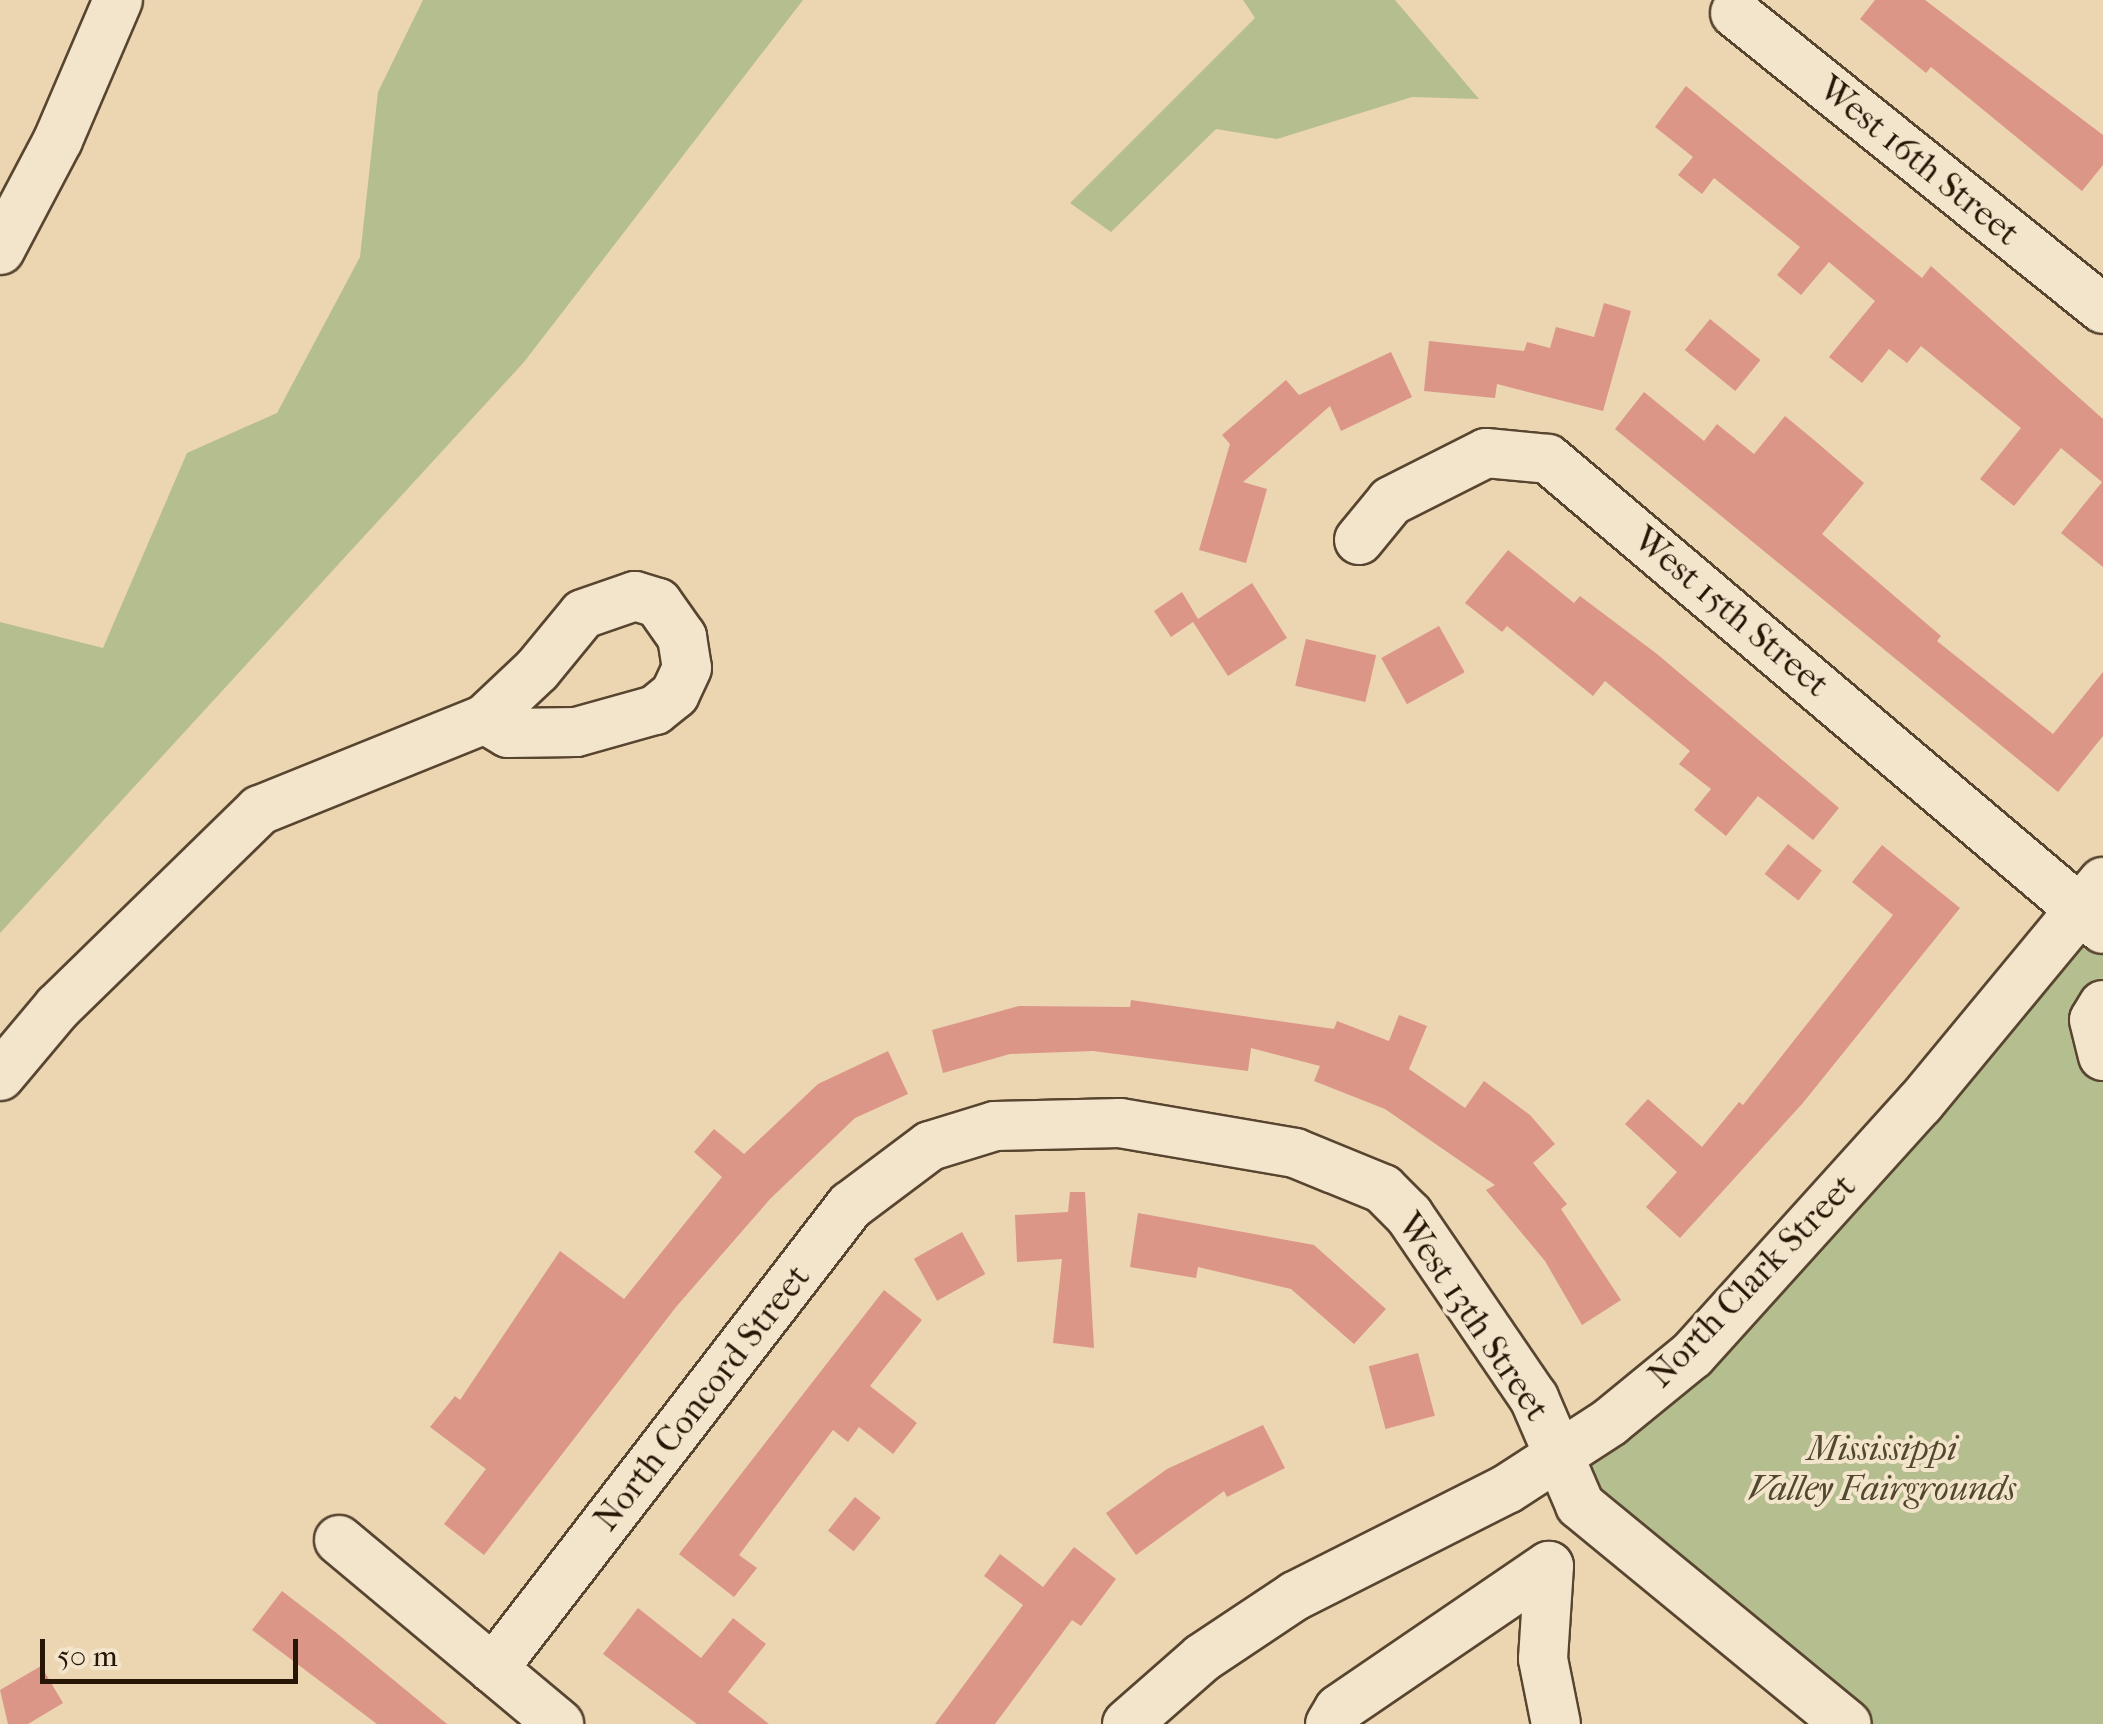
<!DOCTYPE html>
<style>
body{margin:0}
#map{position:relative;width:2103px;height:1724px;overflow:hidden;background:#ecd5b1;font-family:"IM FELL French Canon",serif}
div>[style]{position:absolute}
.green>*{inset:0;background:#b4be8e}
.building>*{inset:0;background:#db9688;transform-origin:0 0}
.roads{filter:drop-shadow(2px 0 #584530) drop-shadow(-2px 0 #584530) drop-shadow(0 2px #584530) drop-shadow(0 -2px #584530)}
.minor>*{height:48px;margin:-24px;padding:0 24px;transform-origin:24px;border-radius:24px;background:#f3e4cc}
span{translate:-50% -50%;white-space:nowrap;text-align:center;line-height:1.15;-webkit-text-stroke:8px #f3e4cc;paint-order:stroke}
.street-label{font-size:35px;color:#271505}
.park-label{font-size:35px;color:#51482e;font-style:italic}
.scale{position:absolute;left:40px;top:1639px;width:258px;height:45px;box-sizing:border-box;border:5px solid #271505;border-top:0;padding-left:12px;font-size:30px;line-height:35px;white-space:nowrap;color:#271505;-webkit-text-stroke:8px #f3e4cc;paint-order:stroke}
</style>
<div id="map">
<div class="green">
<div style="clip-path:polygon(423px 0,803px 0,524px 362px,0 933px,0 622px,103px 648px,187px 453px,277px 413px,360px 257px,378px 92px)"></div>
<div style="clip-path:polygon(1243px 0,1395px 0,1479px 99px,1412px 97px,1277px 139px,1216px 129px,1111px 232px,1070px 203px,1255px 18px)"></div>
<div style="clip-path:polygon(2103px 882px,2103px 1724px,1865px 1724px,1560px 1455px,1610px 1422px)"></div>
</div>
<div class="building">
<div style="clip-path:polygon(1875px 0,1925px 0,2103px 135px,2103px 165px,2082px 191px,1931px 67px,1926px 73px,1860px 19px)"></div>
<div style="clip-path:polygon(1686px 86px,1922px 278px,1931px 266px,2103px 419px,2103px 567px,2061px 533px,2102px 482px,2061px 448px,2014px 506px,1980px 479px,2021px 428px,1921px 346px,1907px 363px,1889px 349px,1862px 383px,1829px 357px,1875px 301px,1829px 262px,1801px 295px,1777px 275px,1800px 247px,1714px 178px,1702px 194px,1678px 175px,1693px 157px,1655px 127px)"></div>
<div style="clip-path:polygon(1604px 303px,1631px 311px,1603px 411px,1497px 384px,1495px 398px,1424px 391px,1429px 341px,1524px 351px,1527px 342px,1550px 348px,1556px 327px,1594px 337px)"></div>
<div style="left:1710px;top:319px;width:65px;height:40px;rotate:39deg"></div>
<div style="clip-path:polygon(1391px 352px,1412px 397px,1341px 431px,1330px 406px,1243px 482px,1267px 489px,1246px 563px,1199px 550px,1230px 444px,1222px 435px,1286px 380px,1299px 395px)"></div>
<div style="clip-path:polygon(1644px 392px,1704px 441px,1717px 424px,1754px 454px,1785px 416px,1814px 440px,1864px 483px,1822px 534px,1941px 636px,1937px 641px,2053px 734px,2103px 672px,2103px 736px,2058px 792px,1615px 429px)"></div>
<div style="clip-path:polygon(1508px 550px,1574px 603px,1580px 596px,1657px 654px,1839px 808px,1813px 840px,1758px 796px,1726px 836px,1694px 810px,1711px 789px,1679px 764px,1690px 751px,1605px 681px,1593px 696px,1507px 626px,1502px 632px,1465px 603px)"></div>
<div style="clip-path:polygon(1252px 583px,1287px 638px,1228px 676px,1193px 622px,1171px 637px,1154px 611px,1182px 592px,1198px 619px)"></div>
<div style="left:1439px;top:626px;width:53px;height:66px;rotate:61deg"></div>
<div style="left:1306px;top:639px;width:72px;height:48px;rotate:13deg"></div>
<div style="left:1788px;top:844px;width:43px;height:38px;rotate:38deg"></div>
<div style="clip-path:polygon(1882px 845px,1960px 908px,1802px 1104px,1680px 1238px,1646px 1207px,1677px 1172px,1625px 1124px,1648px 1099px,1702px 1147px,1739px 1102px,1743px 1105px,1893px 915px,1852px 882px)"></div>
<div style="clip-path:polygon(1131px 1000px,1334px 1029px,1337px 1021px,1389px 1041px,1399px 1015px,1427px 1026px,1409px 1069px,1465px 1108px,1484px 1081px,1530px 1115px,1555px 1144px,1533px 1163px,1567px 1204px,1561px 1209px,1621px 1300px,1582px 1325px,1545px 1261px,1486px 1190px,1495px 1185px,1385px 1109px,1314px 1081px,1320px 1066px,1251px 1048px,1248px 1071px,1093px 1051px,1010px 1054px,943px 1073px,932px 1030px,1019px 1006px,1130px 1007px)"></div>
<div style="clip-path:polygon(888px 1051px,908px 1094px,855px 1118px,770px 1199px,676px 1307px,484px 1555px,444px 1524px,486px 1469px,430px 1427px,455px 1396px,460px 1400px,560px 1251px,624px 1299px,722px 1177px,694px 1152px,714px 1129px,744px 1154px,818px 1084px)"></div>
<div style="clip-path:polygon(1070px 1192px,1085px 1192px,1094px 1348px,1053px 1343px,1062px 1259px,1017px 1262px,1015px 1215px,1068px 1212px)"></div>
<div style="clip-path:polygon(1138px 1213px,1314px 1245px,1386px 1309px,1354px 1344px,1291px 1289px,1198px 1267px,1196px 1278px,1130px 1267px)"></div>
<div style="left:962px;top:1232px;width:48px;height:55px;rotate:61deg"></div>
<div style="clip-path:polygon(884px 1290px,922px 1320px,870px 1386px,917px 1423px,893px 1454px,859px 1427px,848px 1442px,833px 1430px,739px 1555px,757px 1568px,734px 1597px,679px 1554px)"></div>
<div style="left:1418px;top:1353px;width:65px;height:51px;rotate:75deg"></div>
<div style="clip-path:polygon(1263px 1425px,1285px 1468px,1227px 1497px,1224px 1491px,1136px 1555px,1106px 1513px,1167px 1469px)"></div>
<div style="left:855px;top:1497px;width:33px;height:43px;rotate:39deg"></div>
<div style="clip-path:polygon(1074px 1547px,1116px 1579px,1081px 1626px,1072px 1620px,995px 1724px,935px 1724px,1023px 1605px,984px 1576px,1000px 1554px,1043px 1587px)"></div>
<div style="clip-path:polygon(282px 1591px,339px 1635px,447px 1724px,377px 1724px,252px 1630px)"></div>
<div style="clip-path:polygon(638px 1608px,701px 1658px,733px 1618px,766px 1644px,728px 1692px,769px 1724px,697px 1724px,603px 1654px)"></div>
<div style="clip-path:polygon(41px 1666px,63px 1703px,28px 1724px,8px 1724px,0 1690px)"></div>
</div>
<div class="roads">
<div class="minor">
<div style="left:1735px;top:13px;width:472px;rotate:38.8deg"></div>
<div style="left:0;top:250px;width:124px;rotate:-62.2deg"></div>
<div style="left:58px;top:140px;width:152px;rotate:-66.8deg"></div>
<div style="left:1359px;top:540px;width:50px;rotate:-50.6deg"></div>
<div style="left:1391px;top:501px;width:106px;rotate:-26.8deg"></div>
<div style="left:1486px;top:453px;width:62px;rotate:5.5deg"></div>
<div style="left:1548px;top:459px;width:727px;rotate:40.26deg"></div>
<div style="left:635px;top:596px;width:24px;rotate:17deg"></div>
<div style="left:658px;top:603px;width:42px;rotate:54.8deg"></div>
<div style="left:682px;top:637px;width:31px;rotate:81deg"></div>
<div style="left:687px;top:668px;width:29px;rotate:115deg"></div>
<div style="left:675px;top:694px;width:26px;rotate:141deg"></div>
<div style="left:655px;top:710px;width:82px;rotate:164.4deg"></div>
<div style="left:576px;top:732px;width:68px;rotate:179.2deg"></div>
<div style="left:508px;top:733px;width:27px;rotate:-149deg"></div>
<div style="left:485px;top:719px;width:71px;rotate:-43.3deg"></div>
<div style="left:537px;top:670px;width:72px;rotate:-50.6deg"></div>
<div style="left:583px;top:614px;width:55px;rotate:-19.1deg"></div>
<div style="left:2103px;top:1005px;width:17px;rotate:121deg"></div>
<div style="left:2094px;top:1020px;width:37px;rotate:76deg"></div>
<div style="left:0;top:1076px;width:90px;rotate:-50deg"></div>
<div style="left:58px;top:1007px;width:282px;rotate:-44.3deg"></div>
<div style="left:260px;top:810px;width:243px;rotate:-22deg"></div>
<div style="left:339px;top:1540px;width:287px;rotate:39.9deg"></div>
<div style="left:493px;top:1669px;width:585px;rotate:-52.37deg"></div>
<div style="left:850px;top:1206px;width:100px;rotate:-36.9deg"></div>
<div style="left:930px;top:1146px;width:68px;rotate:-17.1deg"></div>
<div style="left:995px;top:1126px;width:125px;rotate:-1.4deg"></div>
<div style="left:1120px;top:1123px;width:178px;rotate:9.7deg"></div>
<div style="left:1295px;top:1153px;width:95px;rotate:22.2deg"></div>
<div style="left:1383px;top:1189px;width:37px;rotate:45deg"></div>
<div style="left:1409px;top:1215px;width:222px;rotate:55.7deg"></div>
<div style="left:1534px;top:1398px;width:116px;rotate:66.7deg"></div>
<div style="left:1580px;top:1505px;width:345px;rotate:39.4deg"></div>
<div style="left:1127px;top:1724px;width:100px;rotate:-41.3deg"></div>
<div style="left:1202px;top:1658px;width:112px;rotate:-33.7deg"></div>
<div style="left:1295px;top:1596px;width:237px;rotate:-26.8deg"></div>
<div style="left:1507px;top:1489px;width:123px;rotate:-33deg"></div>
<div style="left:1610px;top:1422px;width:106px;rotate:-39.3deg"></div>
<div style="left:1692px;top:1355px;width:340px;rotate:-47.9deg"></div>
<div style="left:1920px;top:1103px;width:287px;rotate:-50.4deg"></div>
<div style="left:1330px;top:1724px;width:17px;rotate:-59deg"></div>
<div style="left:1339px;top:1709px;width:254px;rotate:-34.3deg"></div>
<div style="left:1549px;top:1566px;width:93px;rotate:93.7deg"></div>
<div style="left:1543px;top:1659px;width:66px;rotate:78.7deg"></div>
</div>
</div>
<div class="street-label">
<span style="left:1919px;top:161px;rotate:39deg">West 16th Street</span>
<span style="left:1731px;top:612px;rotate:40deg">West 15th Street</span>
<span style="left:1752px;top:1281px;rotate:-46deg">North Clark Street</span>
<span style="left:1473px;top:1317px;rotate:56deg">West 13th Street</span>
<span style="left:702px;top:1398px;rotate:-52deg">North Concord Street</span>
</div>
<div class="park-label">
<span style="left:1882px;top:1469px">Mississippi<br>Valley Fairgrounds</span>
</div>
<div class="scale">50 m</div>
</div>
